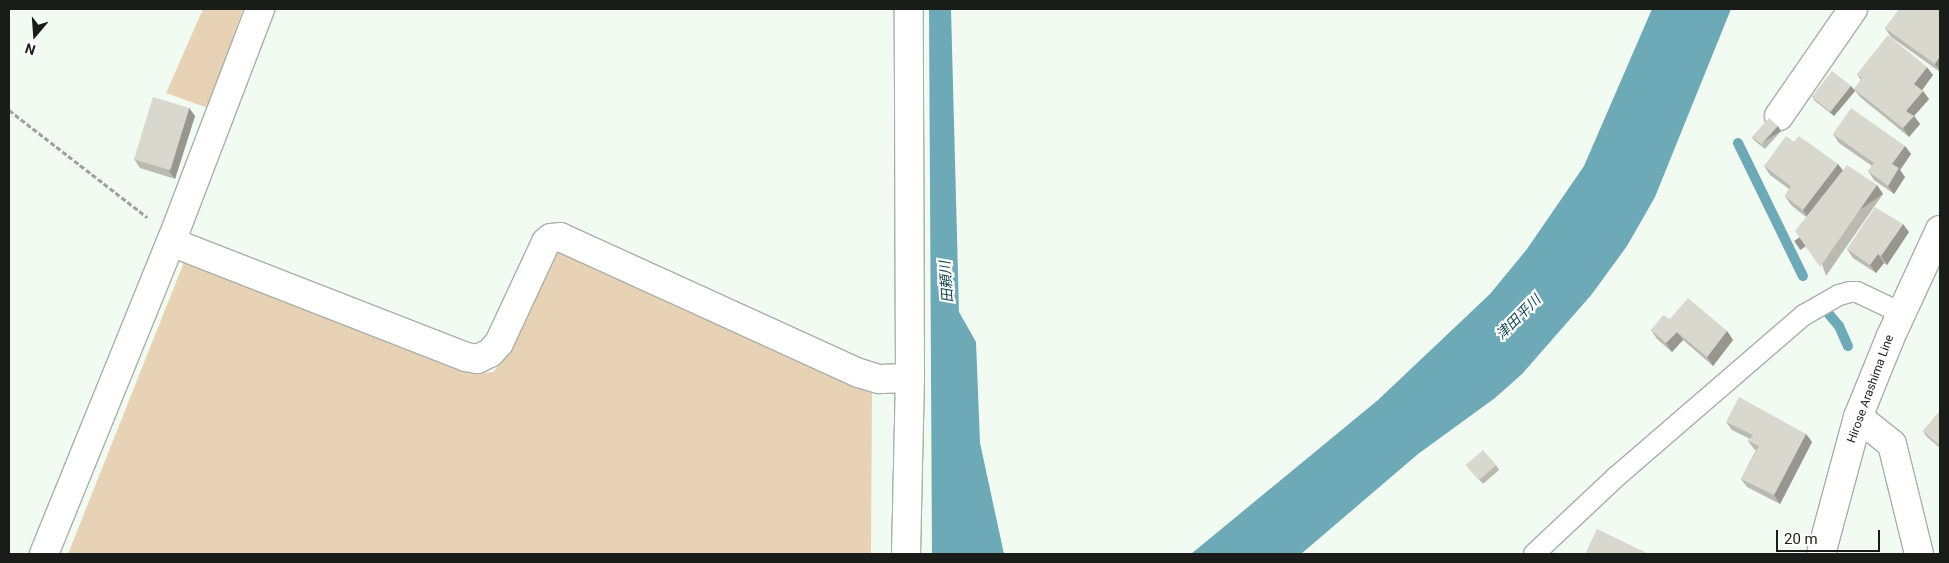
<!DOCTYPE html>
<meta charset="utf-8">
<style>
body{margin:0}
#map{position:relative;width:1949px;height:563px;overflow:hidden;background:#f2fbf2;font-family:Roboto,"Noto Sans JP",sans-serif}
div>[style]{position:absolute}
.green>*{inset:0;background:#e8d2b5}
.water>*{inset:0;background:#6da9b6}
.stream>*{height:10px;margin:-5px;padding:0 5px;transform-origin:5px;border-radius:5px;background:#6da9b6}
.path>*{height:3px;margin-top:-1.5px;transform-origin:0;background:repeating-linear-gradient(90deg,#9da49d 0 5px,transparent 0 7.5px)}
.roads{filter:drop-shadow(1px 0 #a9b0a8) drop-shadow(-1px 0 #a9b0a8) drop-shadow(0 1px #a9b0a8) drop-shadow(0 -1px #a9b0a8)}
.service>*{height:20px;margin:-10px;padding:0 10px;transform-origin:10px;border-radius:10px;background:#fff}
.minor>*{height:28px;margin:-14px;padding:0 14px;transform-origin:14px;border-radius:14px;background:#fff}
.secondary>*{height:28px;margin:-14px;padding:0 14px;transform-origin:14px;border-radius:14px;background:#fff}
.wall>*{inset:0;background:#babab1}
.shaded-wall>*{inset:0;background:#979790;transform-origin:0 0}
.building>*{inset:0;background:#d8d8ce;transform-origin:0 0}
span{translate:-50% -50%;white-space:nowrap;text-align:center;line-height:1.15;-webkit-text-stroke:4.5px #fff;paint-order:stroke}
.street-label{font-size:12px;color:#191c19}
.water-label{font-size:14px;color:#104651;font-style:italic}
.frame{position:absolute;inset:0;border:10px solid #191c19;pointer-events:none}
.north{position:absolute;left:10px;top:10px;width:50px;height:50px;-webkit-text-stroke:4px #fff;paint-order:stroke;rotate:198deg;font-size:14px;font-weight:700;line-height:20px;text-align:center;color:#191c19}
.north::after{content:'';display:block;margin:auto;width:18px;height:22px;background:#191c19;clip-path:polygon(50% 0,100% 100%,50% 72%,0 100%)}
.scale{position:absolute;left:1776px;top:530px;width:104px;height:22px;box-sizing:border-box;border:2px solid #191c19;border-top:0;padding-left:6px;font-size:15px;line-height:18px;white-space:nowrap;color:#191c19;-webkit-text-stroke:4px #fff;paint-order:stroke}
</style>
<div id="map">
<div class="green">
<div style="clip-path:polygon(203px 9px,243px 9px,208px 108px,166px 93px)"></div>
<div style="clip-path:polygon(567px 250px,872px 392px,871px 554px,68px 554px,186px 257px,482px 373px,493px 372px,505px 357px,546px 257px)"></div>
</div>
<div class="water">
<div style="clip-path:polygon(929px 9px,951px 9px,959px 312px,976px 342px,980px 443px,1004px 554px,932px 554px)"></div>
<div style="clip-path:polygon(1652px 9px,1731px 9px,1655px 197px,1627px 246px,1592px 294px,1522px 374px,1495px 398px,1418px 454px,1301px 554px,1191px 554px,1378px 400px,1490px 294px,1527px 249px,1584px 166px)"></div>
</div>
<div class="stream">
<div style="left:1738px;top:143px;width:148px;rotate:64deg"></div>
<div style="left:1828px;top:313px;width:17px;rotate:50deg"></div>
<div style="left:1839px;top:326px;width:22px;rotate:66deg"></div>
</div>
<div class="path">
<div style="left:9px;top:110px;width:175px;rotate:37.8deg"></div>
</div>
<div class="roads">
<div class="service">
<div style="left:1534px;top:554px;width:112px;rotate:-43.2deg"></div>
<div style="left:1616px;top:477px;width:248px;rotate:-40.8deg"></div>
<div style="left:1804px;top:315px;width:40px;rotate:-29.7deg"></div>
<div style="left:1839px;top:295px;width:11px;rotate:-15deg"></div>
<div style="left:1850px;top:292px;width:7px"></div>
<div style="left:1857px;top:292px;width:49px;rotate:25.5deg"></div>
</div>
<div class="minor">
<div style="left:1779px;top:116px;width:130px;rotate:-55.3deg"></div>
<div style="left:171px;top:242px;width:317px;rotate:21.3deg"></div>
<div style="left:466px;top:357px;width:11px;rotate:10deg"></div>
<div style="left:477px;top:359px;width:14px;rotate:-25deg"></div>
<div style="left:490px;top:353px;width:13px;rotate:-48deg"></div>
<div style="left:499px;top:343px;width:111px;rotate:-65deg"></div>
<div style="left:546px;top:242px;width:6px;rotate:-39deg"></div>
<div style="left:551px;top:238px;width:9px;rotate:-6deg"></div>
<div style="left:560px;top:237px;width:328px;rotate:24.5deg"></div>
<div style="left:859px;top:373px;width:21px;rotate:17deg"></div>
<div style="left:879px;top:379px;width:31px;rotate:-2deg"></div>
<div style="left:1858px;top:417px;width:43px;rotate:38.5deg"></div>
<div style="left:1892px;top:444px;width:113px;rotate:76.2deg"></div>
<div style="left:44px;top:554px;width:342px;rotate:-67.9deg"></div>
<div style="left:173px;top:237px;width:244px;rotate:-69.1deg"></div>
<div style="left:906px;top:554px;width:176px;rotate:-88.7deg"></div>
<div style="left:910px;top:378px;width:369px;rotate:-90.2deg"></div>
</div>
<div class="secondary">
<div style="left:1821px;top:554px;width:142px;rotate:-74.9deg"></div>
<div style="left:1858px;top:417px;width:85px;rotate:-67.9deg"></div>
<div style="left:1890px;top:338px;width:119px;rotate:-65.2deg"></div>
</div>
</div>
<div class="wall">
<div style="clip-path:polygon(1940px 9px,1940px 72px,1891px 37px,1885px 28px)"></div>
<div style="clip-path:polygon(1857px 74px,1933px 75px,1922px 90px,1929px 99px,1914px 116px,1920px 124px,1909px 137px,1860px 97px,1854px 89px,1861px 80px)"></div>
<div style="clip-path:polygon(1851px 86px,1855px 91px,1834px 116px,1815px 101px,1812px 97px)"></div>
<div style="clip-path:polygon(189px 108px,195px 116px,175px 179px,140px 168px,134px 159px)"></div>
<div style="clip-path:polygon(1781px 131px,1765px 149px,1755px 141px,1752px 137px)"></div>
<div style="clip-path:polygon(1833px 134px,1905px 146px,1911px 154px,1900px 170px,1905px 177px,1894px 194px,1874px 180px,1868px 171px,1872px 166px,1839px 143px)"></div>
<div style="clip-path:polygon(1794px 142px,1838px 164px,1843px 171px,1883px 194px,1826px 276px,1806px 217px,1791px 205px,1785px 196px,1789px 189px,1770px 175px,1764px 166px)"></div>
<div style="clip-path:polygon(1909px 232px,1887px 265px,1884px 263px,1876px 273px,1853px 258px,1847px 249px)"></div>
<div style="clip-path:polygon(1670px 319px,1727px 331px,1733px 340px,1713px 366px,1683px 340px,1672px 352px,1657px 339px,1651px 330px)"></div>
<div style="clip-path:polygon(1940px 411px,1940px 448px,1926px 436px,1923px 431px)"></div>
<div style="clip-path:polygon(1726px 422px,1806px 434px,1812px 442px,1780px 504px,1747px 487px,1741px 479px,1756px 450px,1754px 449px,1748px 441px,1750px 439px,1732px 430px)"></div>
<div style="clip-path:polygon(1466px 465px,1496px 465px,1499px 470px,1483px 484px)"></div>
</div>
<div class="shaded-wall">
<div style="clip-path:polygon(1940px 56px,1940px 71px,1935px 64px)"></div>
<div style="clip-path:polygon(1927px 67px,1933px 75px,1920px 93px,1914px 84px)"></div>
<div style="clip-path:polygon(1851px 86px,1855px 91px,1834px 116px,1830px 112px)"></div>
<div style="clip-path:polygon(1923px 91px,1929px 99px,1914px 116px,1920px 124px,1909px 137px,1903px 128px,1906px 111px)"></div>
<div style="clip-path:polygon(189px 108px,195px 116px,175px 179px,169px 171px)"></div>
<div style="left:1778px;top:126px;width:6px;height:25px;rotate:59deg"></div>
<div style="clip-path:polygon(1905px 146px,1911px 154px,1900px 170px,1905px 177px,1894px 194px,1888px 186px,1892px 164px)"></div>
<div style="clip-path:polygon(1838px 164px,1844px 172px,1809px 219px,1803px 210px)"></div>
<div style="left:1877px;top:185px;width:11px;height:100px;rotate:56deg"></div>
<div style="clip-path:polygon(1903px 224px,1909px 232px,1887px 265px,1881px 256px)"></div>
<div style="clip-path:polygon(1878px 254px,1884px 263px,1876px 273px,1870px 265px)"></div>
<div style="clip-path:polygon(1727px 331px,1733px 340px,1713px 366px,1707px 357px)"></div>
<div style="clip-path:polygon(1677px 332px,1683px 340px,1672px 352px,1666px 343px)"></div>
<div style="clip-path:polygon(1806px 434px,1812px 442px,1780px 504px,1774px 495px)"></div>
</div>
<div class="building">
<div style="clip-path:polygon(1899px 9px,1940px 9px,1940px 56px,1935px 64px,1885px 28px)"></div>
<div style="clip-path:polygon(1888px 35px,1927px 67px,1914px 84px,1923px 91px,1906px 111px,1914px 116px,1903px 128px,1854px 89px,1862px 78px,1857px 74px)"></div>
<div style="left:1832px;top:71px;width:24px;height:33px;rotate:38deg"></div>
<div style="left:153px;top:97px;width:38px;height:65px;rotate:17deg"></div>
<div style="clip-path:polygon(1851px 108px,1905px 146px,1892px 164px,1899px 168px,1888px 186px,1868px 171px,1874px 163px,1833px 134px)"></div>
<div style="left:1769px;top:118px;width:12px;height:25px;rotate:42deg"></div>
<div style="clip-path:polygon(1786px 136px,1794px 142px,1799px 136px,1838px 164px,1803px 210px,1785px 196px,1791px 186px,1764px 166px)"></div>
<div style="clip-path:polygon(1847px 165px,1877px 185px,1820px 267px,1795px 231px)"></div>
<div style="clip-path:polygon(1875px 207px,1903px 224px,1881px 256px,1878px 254px,1870px 265px,1847px 249px)"></div>
<div style="clip-path:polygon(1688px 298px,1727px 331px,1707px 357px,1677px 332px,1666px 343px,1651px 330px,1663px 315px,1670px 319px)"></div>
<div style="clip-path:polygon(1739px 397px,1806px 434px,1774px 495px,1741px 479px,1759px 446px,1748px 441px,1753px 435px,1726px 422px)"></div>
<div style="clip-path:polygon(1940px 411px,1940px 446px,1923px 431px)"></div>
<div style="left:1483px;top:450px;width:20px;height:23px;rotate:49deg"></div>
<div style="clip-path:polygon(1597px 529px,1649px 554px,1585px 554px)"></div>
</div>
<div class="street-label">
<span style="left:1871px;top:389px;rotate:-70deg">Hirose Arashima Line</span>
</div>
<div class="water-label">
<span style="left:946px;top:282px;rotate:-94deg">田頼川</span>
<span style="left:1518px;top:317px;rotate:-45deg">津田平川</span>
</div>
<div class="frame"></div>
<div class="north">N</div>
<div class="scale">20 m</div>
</div>
